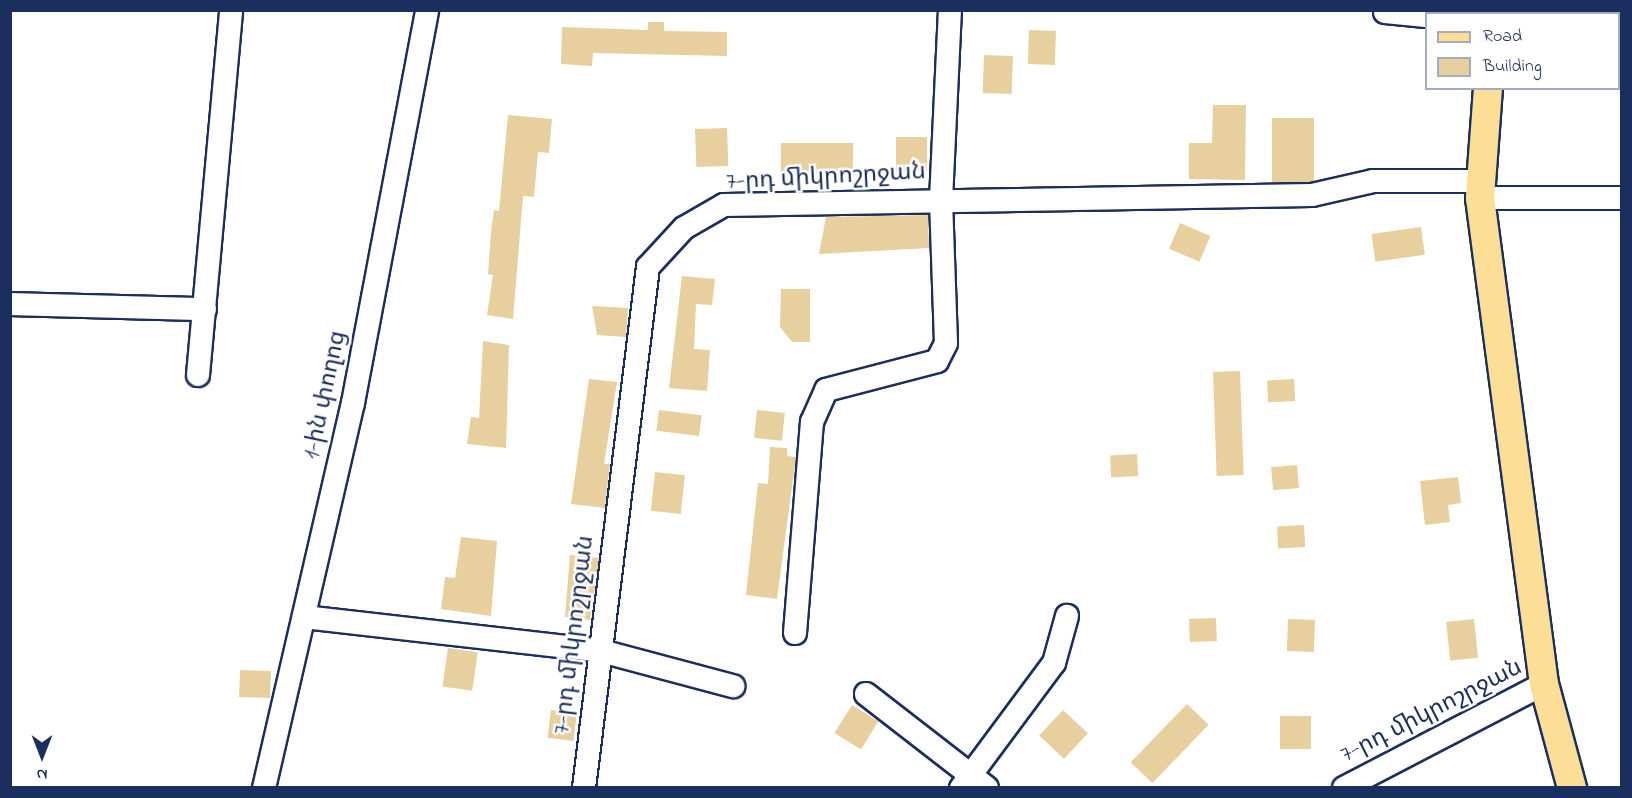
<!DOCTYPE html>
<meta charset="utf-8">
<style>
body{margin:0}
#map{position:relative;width:1632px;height:798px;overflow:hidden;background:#fff;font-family:"Indie Flower","Noto Sans Armenian",sans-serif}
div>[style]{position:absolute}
.building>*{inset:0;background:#e8cf9e;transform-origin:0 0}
.roads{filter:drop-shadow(2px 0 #1b2f5e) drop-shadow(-2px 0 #1b2f5e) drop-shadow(0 2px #1b2f5e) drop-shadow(0 -2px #1b2f5e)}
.minor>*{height:22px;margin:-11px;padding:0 11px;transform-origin:11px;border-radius:11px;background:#fff}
.major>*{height:28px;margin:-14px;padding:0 14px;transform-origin:14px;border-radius:14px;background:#fdde96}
span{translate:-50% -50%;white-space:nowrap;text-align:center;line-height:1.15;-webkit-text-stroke:5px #fff;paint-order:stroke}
.street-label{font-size:24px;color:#1b2f5e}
.frame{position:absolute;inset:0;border:12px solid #1b2f5e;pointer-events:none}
.legend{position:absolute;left:1425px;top:12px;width:195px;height:78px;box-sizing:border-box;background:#fff;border:2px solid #a4acbf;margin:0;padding:8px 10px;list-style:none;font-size:18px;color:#1b2f5e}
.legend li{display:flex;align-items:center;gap:12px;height:30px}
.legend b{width:30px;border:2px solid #a4acbf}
.north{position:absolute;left:12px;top:726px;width:60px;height:60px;-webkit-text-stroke:4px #fff;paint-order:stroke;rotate:180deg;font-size:16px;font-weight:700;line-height:24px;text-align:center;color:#1b2f5e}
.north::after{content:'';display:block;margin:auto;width:21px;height:27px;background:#1b2f5e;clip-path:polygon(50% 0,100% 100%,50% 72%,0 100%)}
</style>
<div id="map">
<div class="building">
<div style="clip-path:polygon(648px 22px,664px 22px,664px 31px,727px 32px,727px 56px,593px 53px,592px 66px,561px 64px,562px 27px,648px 30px)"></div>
<div style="left:1029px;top:30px;width:27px;height:34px;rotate:2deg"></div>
<div style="left:984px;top:55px;width:29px;height:38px;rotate:2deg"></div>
<div style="clip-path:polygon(1213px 105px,1246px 105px,1245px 180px,1189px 179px,1189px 143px,1212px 143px)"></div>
<div style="clip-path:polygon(508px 115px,552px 119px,549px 153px,538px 152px,534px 197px,523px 196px,513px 319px,487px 315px,493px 275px,488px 274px,491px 232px,494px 210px,499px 211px)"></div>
<div style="left:1272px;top:118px;width:42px;height:64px"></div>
<div style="left:727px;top:128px;width:38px;height:32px;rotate:88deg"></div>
<div style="left:896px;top:137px;width:31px;height:34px"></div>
<div style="left:853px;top:143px;width:30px;height:72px;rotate:90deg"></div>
<div style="clip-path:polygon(928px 215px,929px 248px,819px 254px,826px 217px)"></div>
<div style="left:1180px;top:223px;width:33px;height:28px;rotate:23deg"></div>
<div style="left:1421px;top:227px;width:28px;height:50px;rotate:82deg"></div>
<div style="clip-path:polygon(682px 276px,715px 279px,712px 305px,696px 304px,694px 349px,710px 350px,707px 391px,669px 388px)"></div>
<div style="clip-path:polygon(781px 289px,810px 289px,810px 342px,792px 342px,780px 327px)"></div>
<div style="clip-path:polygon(592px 306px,628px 308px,626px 337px,597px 335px)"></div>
<div style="clip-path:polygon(483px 341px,509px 345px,506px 448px,467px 444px,471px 417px,479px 418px)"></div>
<div style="left:1240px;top:371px;width:104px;height:27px;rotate:88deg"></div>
<div style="clip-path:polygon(589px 379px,617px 382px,604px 464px,610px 464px,605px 508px,571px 504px)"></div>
<div style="left:1294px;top:379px;width:22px;height:27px;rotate:87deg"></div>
<div style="left:659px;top:410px;width:43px;height:21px;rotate:7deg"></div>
<div style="left:757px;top:410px;width:28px;height:28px;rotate:6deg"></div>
<div style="clip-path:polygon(770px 447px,787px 448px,787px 456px,796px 457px,777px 599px,746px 595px,758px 483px,768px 484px)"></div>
<div style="left:1137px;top:454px;width:22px;height:27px;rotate:87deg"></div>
<div style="left:1297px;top:465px;width:23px;height:26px;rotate:85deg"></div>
<div style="left:655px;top:472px;width:30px;height:39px;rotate:6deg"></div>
<div style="clip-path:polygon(1458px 477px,1461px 503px,1448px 505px,1450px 522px,1425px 525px,1420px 481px)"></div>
<div style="left:1304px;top:525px;width:22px;height:27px;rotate:87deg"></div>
<div style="clip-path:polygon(461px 537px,497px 541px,491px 616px,441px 609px,445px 577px,455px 578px)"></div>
<div style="clip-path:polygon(570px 555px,599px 558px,590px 620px,565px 617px)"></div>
<div style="left:1216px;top:618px;width:23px;height:27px;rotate:88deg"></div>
<div style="left:1288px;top:619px;width:27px;height:32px;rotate:2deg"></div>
<div style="left:1474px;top:619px;width:39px;height:28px;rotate:84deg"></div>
<div style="left:448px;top:648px;width:30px;height:39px;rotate:8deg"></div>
<div style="left:240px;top:670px;width:31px;height:27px;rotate:2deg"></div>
<div style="left:1187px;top:704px;width:30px;height:81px;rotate:44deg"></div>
<div style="left:852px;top:705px;width:31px;height:33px;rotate:32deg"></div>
<div style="left:551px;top:710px;width:26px;height:28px;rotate:7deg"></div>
<div style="left:1063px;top:710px;width:34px;height:35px;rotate:43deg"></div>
<div style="left:1280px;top:716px;width:31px;height:33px"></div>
</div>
<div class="roads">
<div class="minor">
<div style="left:1385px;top:12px;width:41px;rotate:5.6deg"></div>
<div style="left:1480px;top:198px;width:142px"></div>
<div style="left:10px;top:304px;width:195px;rotate:1.5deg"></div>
<div style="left:198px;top:375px;width:366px;rotate:-84.8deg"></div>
<div style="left:304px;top:617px;width:299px;rotate:6.5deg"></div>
<div style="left:601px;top:651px;width:137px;rotate:14.9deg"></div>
<div style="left:795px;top:633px;width:212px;rotate:-85.4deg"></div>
<div style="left:812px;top:422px;width:35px;rotate:-66deg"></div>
<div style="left:826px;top:390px;width:115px;rotate:-14.6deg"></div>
<div style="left:937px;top:361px;width:20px;rotate:-63deg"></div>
<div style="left:946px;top:343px;width:143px;rotate:-92deg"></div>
<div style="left:941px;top:200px;width:190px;rotate:-87.3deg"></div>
<div style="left:866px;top:694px;width:153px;rotate:37.8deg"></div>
<div style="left:264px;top:788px;width:395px;rotate:-77deg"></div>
<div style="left:353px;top:403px;width:400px;rotate:-79.3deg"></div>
<div style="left:584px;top:788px;width:525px;rotate:-83deg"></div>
<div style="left:648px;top:267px;width:53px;rotate:-47.3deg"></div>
<div style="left:684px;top:228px;width:46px;rotate:-29.9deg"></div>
<div style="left:724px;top:205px;width:588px;rotate:-0.97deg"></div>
<div style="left:1312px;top:195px;width:63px;rotate:-12.9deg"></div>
<div style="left:1373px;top:181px;width:106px"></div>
<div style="left:961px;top:788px;width:156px;rotate:-53.4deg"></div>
<div style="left:1054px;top:663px;width:49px;rotate:-74.5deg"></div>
<div style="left:1344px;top:788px;width:225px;rotate:-27.5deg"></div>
</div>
<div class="major">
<div style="left:1494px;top:14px;width:4px;rotate:-90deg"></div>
<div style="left:1488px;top:88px;width:110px;rotate:94.2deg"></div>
<div style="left:1480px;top:198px;width:490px;rotate:82.5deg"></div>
<div style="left:1544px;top:684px;width:108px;rotate:74.9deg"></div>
</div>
</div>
<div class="street-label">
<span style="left:826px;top:178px;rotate:-3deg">7-րդ միկրոշրջան</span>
<span style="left:326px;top:395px;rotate:-78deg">1-ին փողոց</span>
<span style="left:575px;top:635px;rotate:-83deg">7-րդ միկրոշրջան</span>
<span style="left:1432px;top:712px;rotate:-27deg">7-րդ միկրոշրջան</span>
</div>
<div class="frame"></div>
<ul class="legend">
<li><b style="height:8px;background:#fdde96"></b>Road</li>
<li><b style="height:16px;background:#e8cf9e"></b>Building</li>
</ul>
<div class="north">N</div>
</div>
